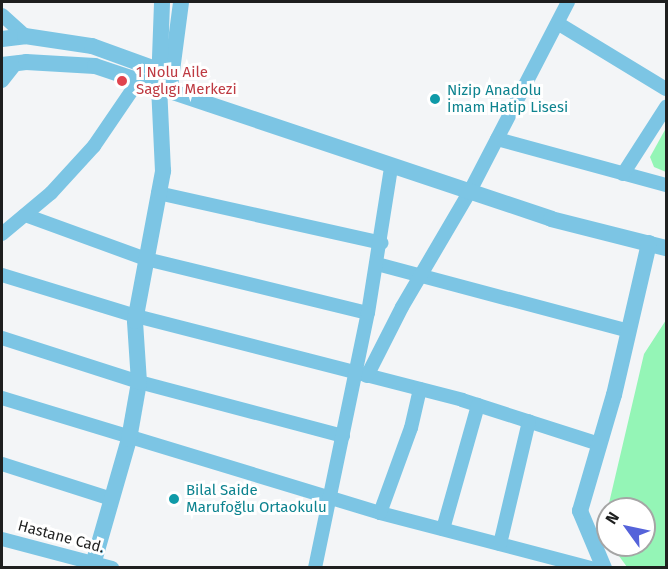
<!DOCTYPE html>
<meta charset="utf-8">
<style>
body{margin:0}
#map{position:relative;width:668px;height:569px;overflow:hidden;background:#f3f5f7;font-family:"Fira Sans",sans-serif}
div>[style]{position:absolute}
.green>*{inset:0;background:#94f5b6}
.minor>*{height:14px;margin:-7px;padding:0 7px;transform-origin:7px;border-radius:7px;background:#7cc5e4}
.tertiary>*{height:16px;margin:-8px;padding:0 8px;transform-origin:8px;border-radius:8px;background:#7cc5e4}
.dots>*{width:16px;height:16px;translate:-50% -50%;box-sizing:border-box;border:3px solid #fff;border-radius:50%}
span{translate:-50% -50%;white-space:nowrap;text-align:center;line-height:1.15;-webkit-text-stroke:6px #fff;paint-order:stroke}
.health-label{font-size:15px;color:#be3a42}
.left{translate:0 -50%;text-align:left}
.culture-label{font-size:15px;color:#0d838f}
.street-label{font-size:15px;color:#1e1f1f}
.frame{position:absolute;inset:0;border:3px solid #1e1f1f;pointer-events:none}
.north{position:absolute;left:596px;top:497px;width:60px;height:60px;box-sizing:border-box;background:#fff;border:2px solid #a5a5a5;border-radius:50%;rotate:303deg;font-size:16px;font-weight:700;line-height:24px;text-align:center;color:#1e1f1f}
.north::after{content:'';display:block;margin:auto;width:21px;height:27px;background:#5563da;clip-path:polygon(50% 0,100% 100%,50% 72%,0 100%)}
</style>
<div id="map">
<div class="green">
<div style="clip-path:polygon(666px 128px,666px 172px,654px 167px,650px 157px)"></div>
<div style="clip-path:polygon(666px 320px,666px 567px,627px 567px,611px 545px,644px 545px,644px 509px,608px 509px,608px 541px,602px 533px,644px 354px)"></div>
</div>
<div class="minor">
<div style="left:2px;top:15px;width:31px;rotate:42deg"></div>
<div style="left:559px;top:24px;width:125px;rotate:31.3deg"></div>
<div style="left:2px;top:81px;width:23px;rotate:-52deg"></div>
<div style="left:497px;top:139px;width:175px;rotate:15.2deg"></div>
<div style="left:623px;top:174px;width:80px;rotate:-57.3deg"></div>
<div style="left:158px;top:193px;width:229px;rotate:12.6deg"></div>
<div style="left:25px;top:215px;width:129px;rotate:20deg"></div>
<div style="left:146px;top:259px;width:228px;rotate:13.7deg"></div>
<div style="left:2px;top:234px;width:64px;rotate:-39.9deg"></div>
<div style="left:51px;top:193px;width:64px;rotate:-47.5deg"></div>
<div style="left:94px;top:146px;width:80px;rotate:-55.7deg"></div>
<div style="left:377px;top:264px;width:260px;rotate:14.9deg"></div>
<div style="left:2px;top:275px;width:140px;rotate:17deg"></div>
<div style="left:136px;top:316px;width:337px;rotate:14.4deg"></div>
<div style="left:462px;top:400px;width:144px;rotate:17.8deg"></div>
<div style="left:2px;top:338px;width:144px;rotate:17.8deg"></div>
<div style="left:139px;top:382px;width:211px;rotate:14.8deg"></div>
<div style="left:367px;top:376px;width:77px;rotate:-63.1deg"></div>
<div style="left:402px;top:307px;width:132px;rotate:-59.6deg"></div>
<div style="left:469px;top:193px;width:215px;rotate:-62.6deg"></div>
<div style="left:2px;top:398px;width:395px;rotate:16.9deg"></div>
<div style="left:380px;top:513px;width:218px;rotate:14.6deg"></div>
<div style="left:2px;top:464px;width:115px;rotate:17.7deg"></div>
<div style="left:380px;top:513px;width:90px;rotate:-70deg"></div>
<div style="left:411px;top:428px;width:40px;rotate:-77deg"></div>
<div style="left:443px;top:529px;width:129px;rotate:-74.2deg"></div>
<div style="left:2px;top:539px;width:114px;rotate:14.8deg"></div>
<div style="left:500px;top:544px;width:126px;rotate:-76.7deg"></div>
<div style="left:315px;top:568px;width:260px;rotate:-78.3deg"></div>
<div style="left:368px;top:313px;width:147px;rotate:-81deg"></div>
</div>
<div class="tertiary">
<div style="left:2px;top:39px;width:23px;rotate:-7deg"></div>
<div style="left:25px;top:36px;width:68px;rotate:8.5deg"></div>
<div style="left:92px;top:46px;width:85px;rotate:19.9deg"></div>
<div style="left:2px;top:65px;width:24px;rotate:-7deg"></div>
<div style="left:26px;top:62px;width:69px;rotate:3.3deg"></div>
<div style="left:95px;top:66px;width:481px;rotate:18.5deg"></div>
<div style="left:551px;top:219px;width:119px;rotate:14.2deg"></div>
<div style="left:170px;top:86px;width:85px;rotate:-82.5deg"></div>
<div style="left:92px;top:568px;width:134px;rotate:-74deg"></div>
<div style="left:129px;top:439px;width:58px;rotate:-80deg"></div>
<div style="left:139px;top:382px;width:61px;rotate:-93.8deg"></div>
<div style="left:135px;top:321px;width:153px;rotate:-79.4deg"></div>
<div style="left:163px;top:171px;width:86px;rotate:-92.7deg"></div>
<div style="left:159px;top:85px;width:83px;rotate:-87.9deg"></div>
<div style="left:604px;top:568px;width:62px;rotate:-112.8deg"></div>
<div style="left:580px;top:511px;width:121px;rotate:-73.7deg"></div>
<div style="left:614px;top:395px;width:156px;rotate:-77deg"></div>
</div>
<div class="dots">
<div style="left:122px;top:81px;background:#e0444e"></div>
<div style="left:435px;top:99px;background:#0f9aa8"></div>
<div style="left:174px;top:499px;background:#0f9aa8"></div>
</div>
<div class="health-label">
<span class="left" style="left:136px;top:81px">1 Nolu Aile<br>Saglıgı Merkezi</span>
</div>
<div class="culture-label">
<span class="left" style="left:447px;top:99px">Nizip Anadolu<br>İmam Hatip Lisesi</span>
<span class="left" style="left:186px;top:499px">Bilal Saide<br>Marufoğlu Ortaokulu</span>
</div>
<div class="street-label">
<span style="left:61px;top:537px;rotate:15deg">Hastane Cad.</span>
</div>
<div class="frame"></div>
<div class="north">N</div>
</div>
